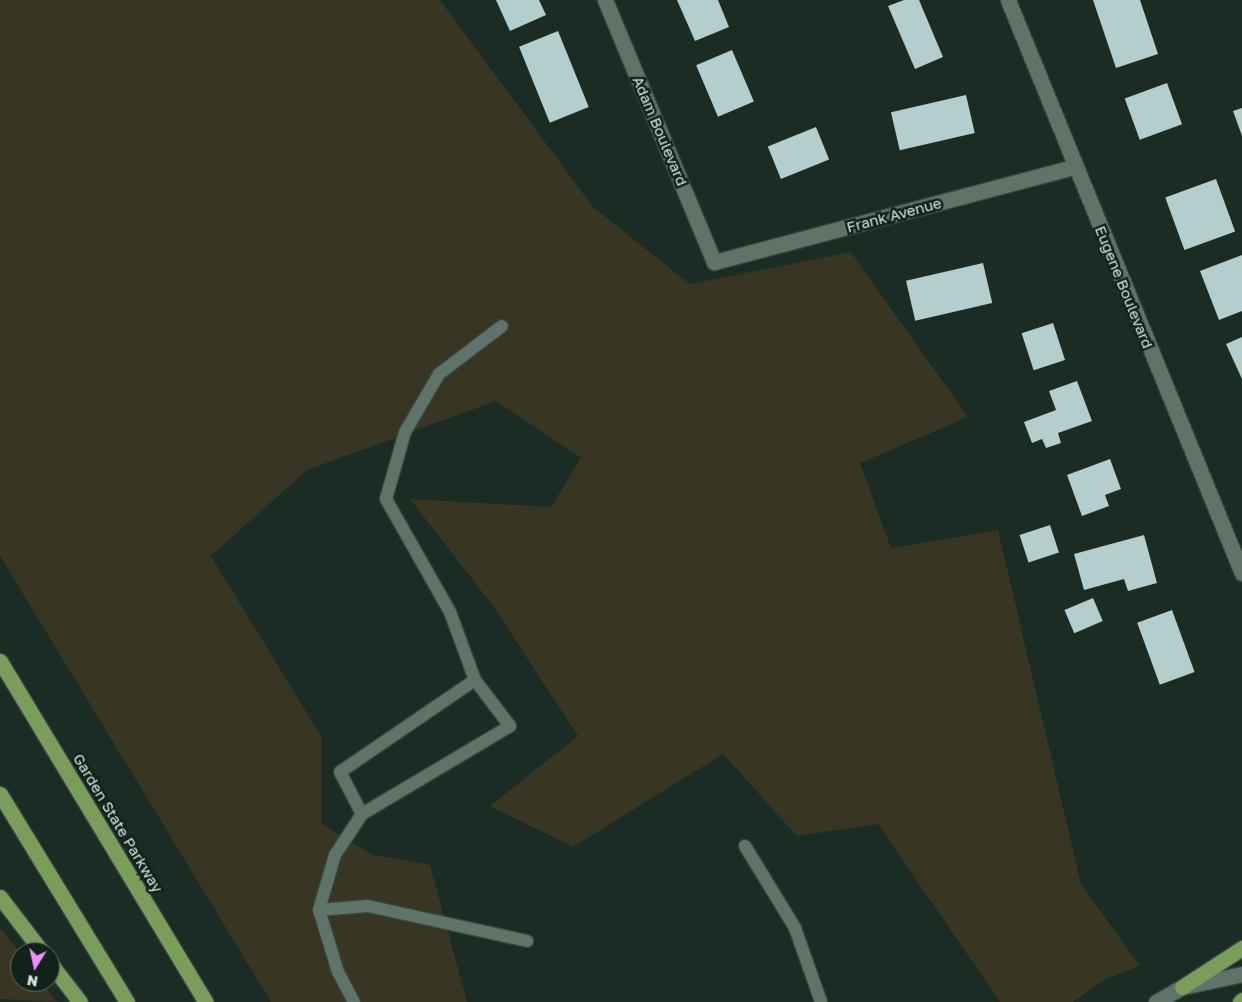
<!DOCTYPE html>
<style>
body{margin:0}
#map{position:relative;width:1242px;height:1002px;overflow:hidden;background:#1a2c23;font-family:"Golos Text",sans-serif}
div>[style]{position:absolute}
.green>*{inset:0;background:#383522}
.building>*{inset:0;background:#b4cecd;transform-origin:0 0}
.roads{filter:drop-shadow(1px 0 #37463e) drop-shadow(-1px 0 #37463e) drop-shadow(0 1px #37463e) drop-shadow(0 -1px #37463e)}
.lane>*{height:12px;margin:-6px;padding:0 6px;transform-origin:6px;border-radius:6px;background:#607369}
.street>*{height:15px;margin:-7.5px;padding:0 7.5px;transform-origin:7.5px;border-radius:7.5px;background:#607369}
.secondary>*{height:15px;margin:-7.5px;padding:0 7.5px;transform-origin:7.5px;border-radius:7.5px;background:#607369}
.highway>*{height:15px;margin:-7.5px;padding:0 7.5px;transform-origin:7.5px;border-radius:7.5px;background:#7a9d5b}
span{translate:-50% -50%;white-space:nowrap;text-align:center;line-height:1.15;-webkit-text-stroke:5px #11221a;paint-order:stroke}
.street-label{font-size:15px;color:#d9e3de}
.north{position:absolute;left:10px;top:942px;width:50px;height:50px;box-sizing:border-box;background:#11221a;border:1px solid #616f68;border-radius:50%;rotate:190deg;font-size:14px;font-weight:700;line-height:20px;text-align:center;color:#d9e3de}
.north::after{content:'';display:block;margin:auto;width:18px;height:22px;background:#ea8dfd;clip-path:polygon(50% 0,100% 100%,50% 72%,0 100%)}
</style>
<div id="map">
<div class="green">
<div style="clip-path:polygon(0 0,440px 0,593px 207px,690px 284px,851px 252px,968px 417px,860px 463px,891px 548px,998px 530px,1081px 884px,1140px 966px,1106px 979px,1073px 1002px,1000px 1002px,878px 824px,797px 836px,723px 754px,573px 847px,490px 806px,578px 736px,493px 606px,410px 499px,551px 507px,581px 458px,496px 401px,307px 470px,211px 556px,321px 736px,321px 823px,371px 854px,430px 865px,467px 1002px,271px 1002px,0 556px)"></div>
<div style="clip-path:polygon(0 928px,20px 952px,20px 982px,42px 982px,57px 1002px,0 999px)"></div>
</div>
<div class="building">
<div style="clip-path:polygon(496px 0,539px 0,546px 15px,510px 31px)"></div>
<div style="clip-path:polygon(677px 0,718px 0,729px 27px,695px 41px)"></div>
<div style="clip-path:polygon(904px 0,919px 0,943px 57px,915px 69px,888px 6px)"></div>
<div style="clip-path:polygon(1093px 0,1140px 0,1158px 54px,1116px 68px)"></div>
<div style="left:558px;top:31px;width:82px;height:42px;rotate:68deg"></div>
<div style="left:732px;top:50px;width:56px;height:39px;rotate:67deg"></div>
<div style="left:1167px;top:83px;width:44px;height:45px;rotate:70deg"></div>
<div style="left:966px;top:95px;width:39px;height:77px;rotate:77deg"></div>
<div style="clip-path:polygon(1242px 108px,1242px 136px,1233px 111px)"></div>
<div style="left:816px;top:127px;width:35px;height:52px;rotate:68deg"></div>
<div style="left:1216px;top:179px;width:56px;height:54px;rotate:70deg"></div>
<div style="clip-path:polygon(1242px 255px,1242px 311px,1219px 320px,1200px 271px)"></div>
<div style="left:983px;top:263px;width:41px;height:79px;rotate:77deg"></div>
<div style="left:1053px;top:323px;width:39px;height:33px;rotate:72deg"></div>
<div style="clip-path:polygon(1242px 337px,1242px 379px,1226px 344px)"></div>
<div style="clip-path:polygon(1077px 381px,1092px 421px,1058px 433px,1061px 443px,1046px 448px,1042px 439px,1032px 443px,1024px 422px,1056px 410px,1049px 391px)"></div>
<div style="clip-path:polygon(1110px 459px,1121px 489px,1105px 495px,1109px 506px,1082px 516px,1067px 475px)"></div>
<div style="left:1050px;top:525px;width:29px;height:32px;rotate:72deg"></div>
<div style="clip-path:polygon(1144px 535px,1157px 583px,1128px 591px,1124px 579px,1084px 590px,1074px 554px)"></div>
<div style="left:1093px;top:598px;width:25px;height:31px;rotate:67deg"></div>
<div style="left:1172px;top:610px;width:66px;height:37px;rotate:70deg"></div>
</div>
<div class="roads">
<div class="lane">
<div style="left:362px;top:814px;width:47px;rotate:-117.6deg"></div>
<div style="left:340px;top:772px;width:163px;rotate:-34.3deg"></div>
<div style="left:745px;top:846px;width:96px;rotate:58.6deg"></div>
<div style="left:795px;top:928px;width:78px;rotate:70.6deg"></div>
<div style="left:319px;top:910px;width:49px;rotate:-4.7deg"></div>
<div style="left:368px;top:906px;width:163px;rotate:12.4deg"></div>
<div style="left:354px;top:1002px;width:34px;rotate:-118deg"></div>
<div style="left:338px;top:972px;width:65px;rotate:-107deg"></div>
<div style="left:319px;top:910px;width:57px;rotate:-73.8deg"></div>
<div style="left:335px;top:855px;width:49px;rotate:-56.6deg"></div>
<div style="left:362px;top:814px;width:172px;rotate:-30.7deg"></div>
<div style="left:510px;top:726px;width:58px;rotate:-127.3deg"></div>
<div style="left:475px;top:680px;width:72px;rotate:-110.2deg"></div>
<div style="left:450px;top:612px;width:130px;rotate:-119.5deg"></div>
<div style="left:386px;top:499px;width:70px;rotate:-74.2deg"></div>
<div style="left:405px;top:432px;width:67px;rotate:-59.6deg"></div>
<div style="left:439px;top:374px;width:79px;rotate:-37.3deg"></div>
</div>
<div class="street">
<div style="left:605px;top:0;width:284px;rotate:67.4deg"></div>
<div style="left:714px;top:262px;width:372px;rotate:-14.8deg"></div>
<div style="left:1008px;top:0;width:619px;rotate:67.79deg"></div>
</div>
<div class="secondary">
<div style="left:1156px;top:1002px;width:30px;rotate:-30deg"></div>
<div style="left:1182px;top:987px;width:61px;rotate:-12.2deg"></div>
</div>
<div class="highway">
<div style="left:0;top:661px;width:398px;rotate:58.9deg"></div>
<div style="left:0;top:794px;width:244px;rotate:58.6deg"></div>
<div style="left:0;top:897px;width:69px;rotate:52.6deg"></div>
<div style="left:50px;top:963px;width:49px;rotate:52.4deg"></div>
<div style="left:1182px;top:987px;width:72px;rotate:-33deg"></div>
<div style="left:1240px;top:1002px;width:3px;rotate:-45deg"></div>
</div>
</div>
<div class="street-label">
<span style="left:660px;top:131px;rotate:67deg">Adam Boulevard</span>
<span style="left:894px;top:215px;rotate:-15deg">Frank Avenue</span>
<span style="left:1124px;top:287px;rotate:68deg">Eugene Boulevard</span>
<span style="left:118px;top:823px;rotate:59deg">Garden State Parkway</span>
</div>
<div class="north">N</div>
</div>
